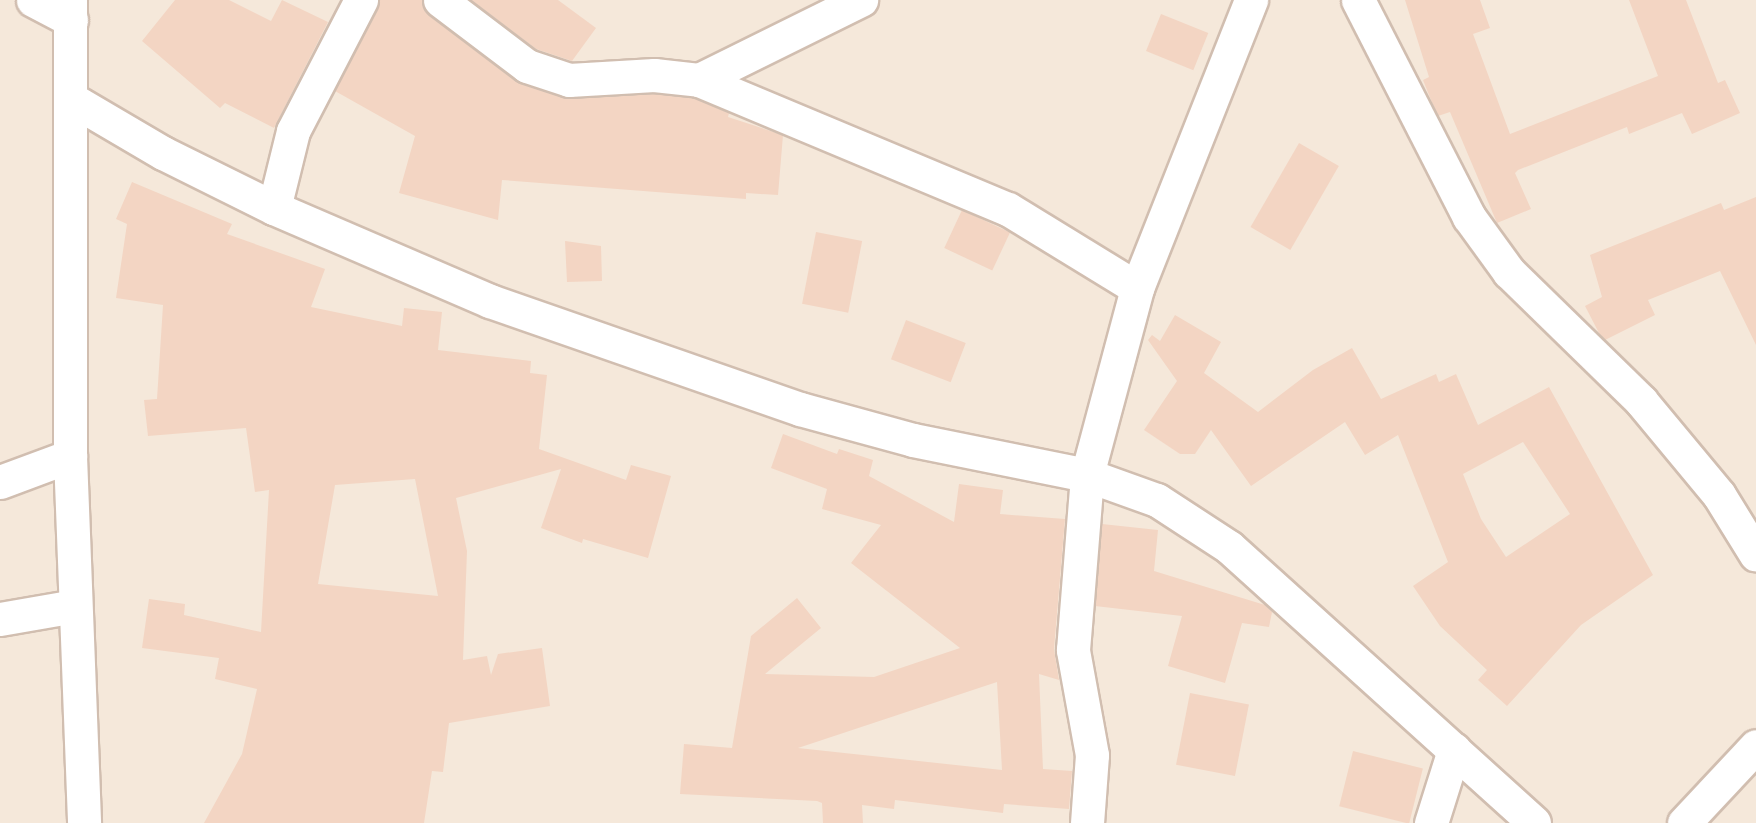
<!DOCTYPE html>
<style>
body{margin:0}
#map{position:relative;width:1756px;height:823px;overflow:hidden;background:#fdf6ec;font-family:"PT Sans Narrow",sans-serif}
div>[style]{position:absolute}
.residential>*{inset:0;background:#f5e8da;transform-origin:0 0}
.building>*{inset:0;background:#f3d5c3;transform-origin:0 0}
.roads{filter:drop-shadow(2px 0 #d1beb0) drop-shadow(-2px 0 #d1beb0) drop-shadow(0 2px #d1beb0) drop-shadow(0 -2px #d1beb0)}
.minor>*{height:33px;margin:-16.5px;padding:0 16.5px;transform-origin:16.5px;border-radius:16.5px;background:#fff}
span{translate:-50% -50%;white-space:nowrap;text-align:center;line-height:1.15;-webkit-text-stroke:4.5px #fffaf3;paint-order:stroke}
</style>
<div id="map">
<div class="residential">
<div style="left:0;top:0;width:1756px;height:823px"></div>
</div>
<div class="building">
<div style="clip-path:polygon(175px 0,229px 0,271px 21px,282px 0,328px 22px,274px 128px,225px 103px,220px 108px,142px 41px)"></div>
<div style="clip-path:polygon(380px 0,422px 0,429px 15px,521px 84px,570px 99px,654px 94px,694px 98px,729px 113px,728px 117px,783px 135px,778px 195px,746px 193px,746px 199px,502px 180px,498px 220px,399px 193px,415px 136px,335px 91px)"></div>
<div style="clip-path:polygon(471px 0,558px 0,596px 28px,572px 61px,536px 49px)"></div>
<div style="clip-path:polygon(1405px 0,1480px 0,1490px 28px,1473px 34px,1510px 134px,1658px 76px,1629px 0,1686px 0,1718px 83px,1725px 80px,1740px 113px,1692px 134px,1682px 113px,1629px 134px,1627px 127px,1518px 170px,1515px 173px,1531px 209px,1497px 223px,1450px 112px,1438px 116px,1433px 105px,1423px 80px,1429px 77px)"></div>
<div style="left:1161px;top:14px;width:51px;height:40px;rotate:22deg"></div>
<div style="left:1299px;top:143px;width:46px;height:97px;rotate:30deg"></div>
<div style="clip-path:polygon(evenodd,132px 182px,232px 224px,227px 234px,325px 269px,311px 307px,402px 326px,404px 308px,442px 312px,438px 350px,531px 361px,530px 373px,547px 375px,539px 449px,626px 480px,631px 465px,671px 476px,648px 558px,583px 539px,582px 543px,541px 528px,561px 469px,456px 498px,467px 551px,463px 660px,487px 656px,491px 675px,498px 654px,542px 648px,550px 706px,449px 723px,443px 772px,432px 771px,424px 823px,204px 823px,242px 754px,257px 689px,215px 679px,219px 658px,142px 648px,149px 599px,185px 604px,184px 615px,261px 632px,269px 490px,255px 492px,246px 428px,148px 436px,144px 400px,157px 399px,163px 305px,116px 298px,127px 224px,116px 219px,132px 182px,415px 479px,438px 596px,318px 584px,335px 485px,415px 479px)"></div>
<div style="clip-path:polygon(1756px 197px,1756px 345px,1720px 271px,1648px 300px,1655px 315px,1605px 340px,1600px 335px,1585px 306px,1602px 297px,1590px 255px,1721px 203px,1724px 210px)"></div>
<div style="left:962px;top:210px;width:53px;height:42px;rotate:25deg"></div>
<div style="left:816px;top:232px;width:47px;height:73px;rotate:11deg"></div>
<div style="clip-path:polygon(565px 241px,601px 246px,602px 281px,567px 282px)"></div>
<div style="clip-path:polygon(evenodd,1175px 315px,1221px 342px,1204px 373px,1258px 412px,1313px 370px,1352px 348px,1381px 399px,1436px 374px,1439px 382px,1456px 374px,1478px 425px,1549px 387px,1653px 575px,1581px 625px,1507px 706px,1478px 680px,1487px 670px,1440px 626px,1413px 586px,1448px 562px,1398px 435px,1365px 455px,1345px 422px,1251px 486px,1211px 430px,1195px 454px,1180px 454px,1144px 430px,1177px 381px,1148px 340px,1152px 335px,1160px 341px,1175px 315px,1523px 442px,1570px 514px,1506px 557px,1481px 519px,1463px 474px,1523px 442px)"></div>
<div style="left:906px;top:320px;width:64px;height:42px;rotate:21deg"></div>
<div style="clip-path:polygon(evenodd,783px 434px,837px 454px,839px 449px,873px 460px,869px 476px,954px 522px,959px 484px,1003px 490px,1000px 514px,1065px 519px,1054px 649px,1059px 680px,1039px 674px,1043px 769px,1072px 771px,1069px 809px,1004px 804px,1003px 813px,895px 800px,894px 809px,862px 805px,863px 823px,823px 823px,822px 803px,817px 801px,680px 794px,684px 744px,732px 748px,751px 636px,797px 598px,821px 628px,765px 674px,874px 677px,960px 648px,851px 563px,881px 525px,822px 509px,827px 489px,771px 468px,783px 434px,997px 682px,1002px 770px,798px 748px,997px 682px)"></div>
<div style="clip-path:polygon(1102px 524px,1158px 530px,1154px 571px,1265px 605px,1272px 612px,1269px 627px,1242px 623px,1225px 683px,1168px 666px,1182px 616px,1095px 606px)"></div>
<div style="left:1190px;top:693px;width:60px;height:73px;rotate:11deg"></div>
<div style="left:1353px;top:751px;width:72px;height:57px;rotate:14deg"></div>
</div>
<div class="roads">
<div class="minor">
<div style="left:33px;top:0;width:43px;rotate:27.8deg"></div>
<div style="left:70px;top:0;width:456px;rotate:90deg"></div>
<div style="left:70px;top:456px;width:367px;rotate:87.8deg"></div>
<div style="left:440px;top:0;width:109px;rotate:37.2deg"></div>
<div style="left:527px;top:66px;width:44px;rotate:18.4deg"></div>
<div style="left:569px;top:80px;width:85px;rotate:-3.4deg"></div>
<div style="left:654px;top:75px;width:45px;rotate:6.3deg"></div>
<div style="left:699px;top:80px;width:335px;rotate:22.7deg"></div>
<div style="left:1008px;top:209px;width:151px;rotate:31.5deg"></div>
<div style="left:1358px;top:0;width:244px;rotate:62.9deg"></div>
<div style="left:1469px;top:217px;width:68px;rotate:54deg"></div>
<div style="left:1509px;top:272px;width:185px;rotate:44.3deg"></div>
<div style="left:1641px;top:401px;width:122px;rotate:50.3deg"></div>
<div style="left:1719px;top:495px;width:70px;rotate:58.3deg"></div>
<div style="left:699px;top:80px;width:181px;rotate:-26.3deg"></div>
<div style="left:71px;top:99px;width:107px;rotate:30.4deg"></div>
<div style="left:163px;top:153px;width:124px;rotate:26.4deg"></div>
<div style="left:274px;top:208px;width:235px;rotate:23.3deg"></div>
<div style="left:490px;top:301px;width:328px;rotate:19.2deg"></div>
<div style="left:800px;top:409px;width:117px;rotate:15.3deg"></div>
<div style="left:913px;top:440px;width:177px;rotate:11.4deg"></div>
<div style="left:1087px;top:475px;width:74px;rotate:19.7deg"></div>
<div style="left:1157px;top:500px;width:86px;rotate:33.1deg"></div>
<div style="left:1229px;top:547px;width:411px;rotate:42.1deg"></div>
<div style="left:274px;top:208px;width:79px;rotate:-76.1deg"></div>
<div style="left:293px;top:131px;width:148px;rotate:-62.6deg"></div>
<div style="left:0;top:482px;width:75px;rotate:-20.4deg"></div>
<div style="left:0;top:619px;width:76px;rotate:-9.8deg"></div>
<div style="left:1087px;top:823px;width:68px;rotate:-85.8deg"></div>
<div style="left:1092px;top:755px;width:107px;rotate:-100.3deg"></div>
<div style="left:1073px;top:650px;width:176px;rotate:-85.4deg"></div>
<div style="left:1087px;top:475px;width:194px;rotate:-75deg"></div>
<div style="left:1137px;top:288px;width:310px;rotate:-68.4deg"></div>
<div style="left:1431px;top:823px;width:77px;rotate:-72.5deg"></div>
<div style="left:1684px;top:823px;width:105px;rotate:-46.9deg"></div>
</div>
</div>
</div>
